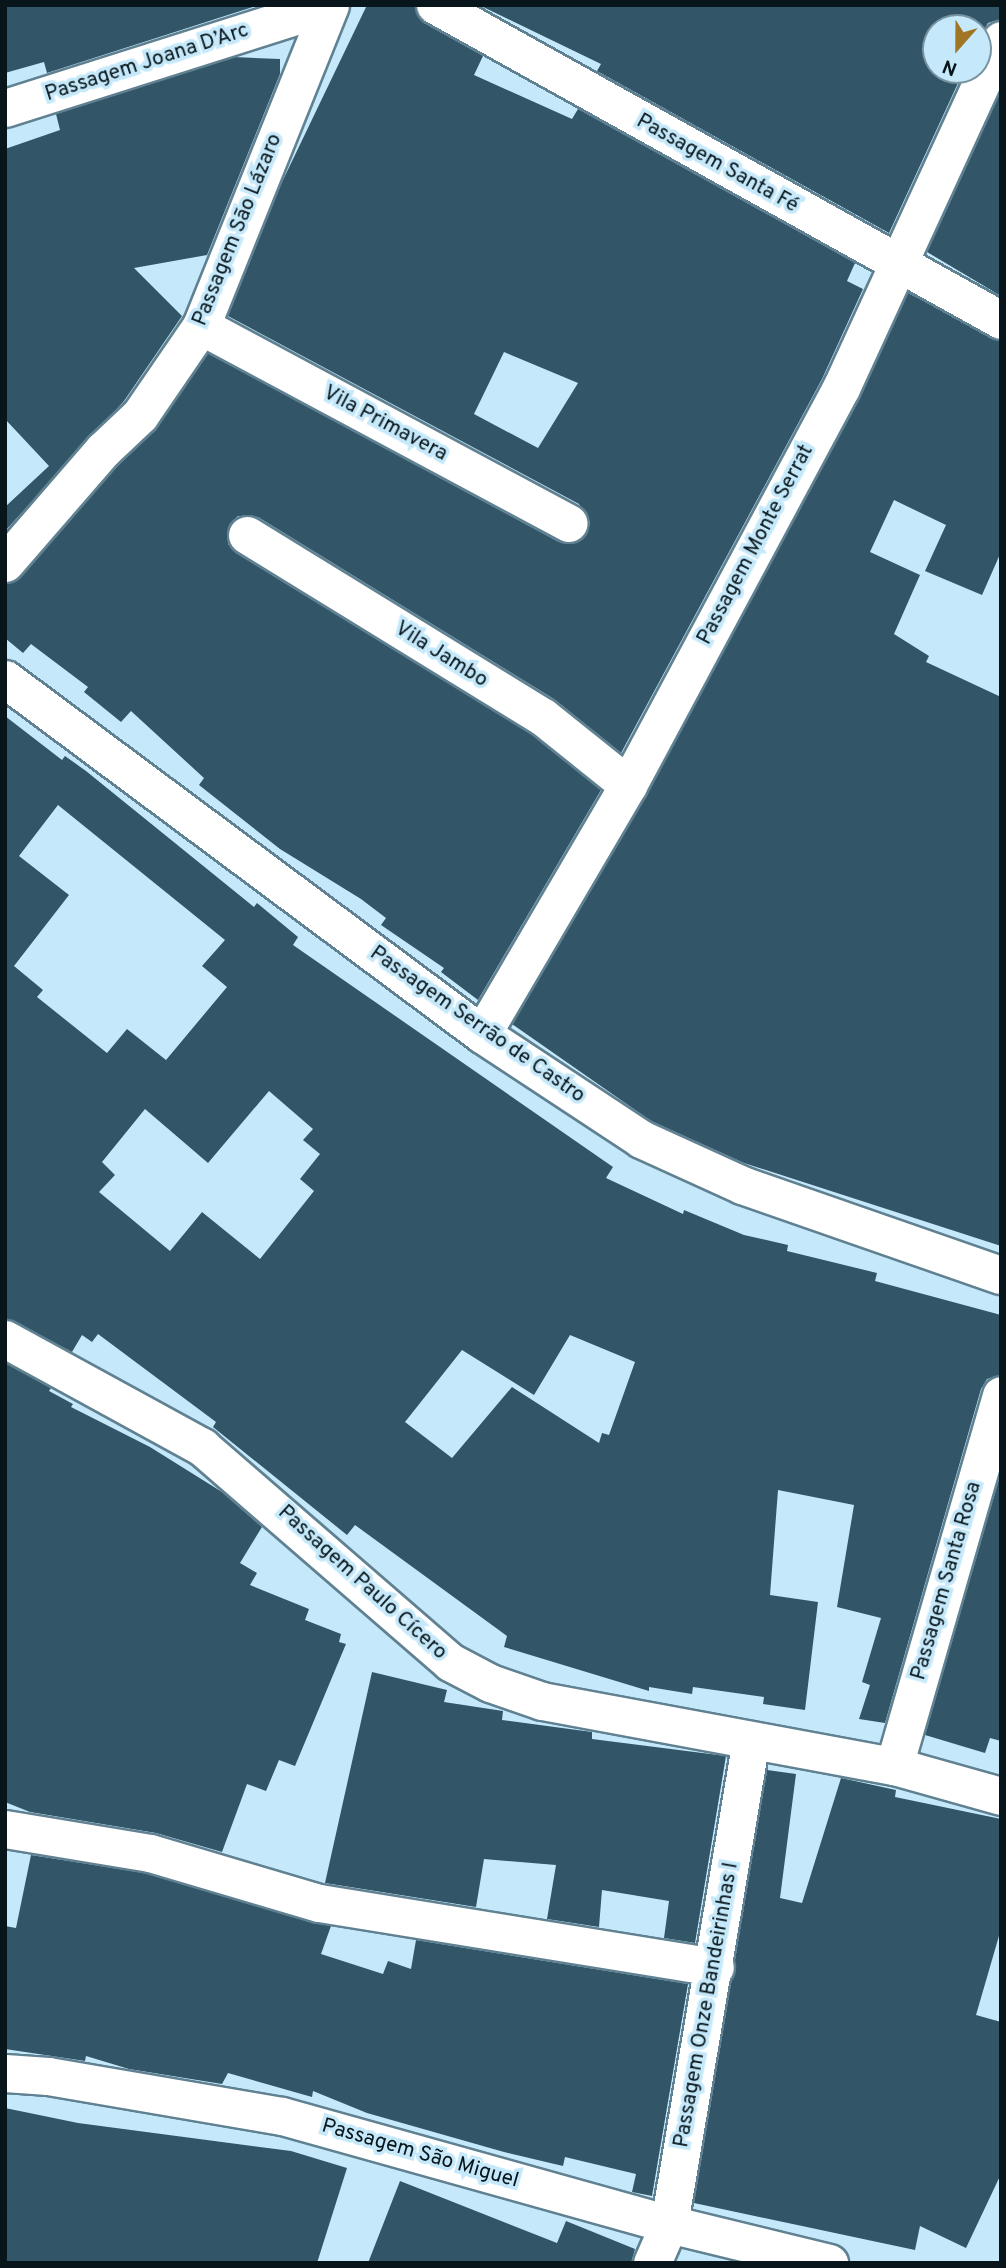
<!DOCTYPE html>
<meta charset="utf-8">
<style>
body{margin:0}
#map{position:relative;width:1006px;height:2268px;overflow:hidden;background:#c5e9fa;font-family:Overpass,sans-serif}
div>[style]{position:absolute}
.building>*{inset:0;background:#325667}
.roads{filter:drop-shadow(2px 0 #608191) drop-shadow(-2px 0 #608191) drop-shadow(0 2px #608191) drop-shadow(0 -2px #608191)}
.minor>*{height:37px;margin:-18.5px;padding:0 18.5px;transform-origin:18.5px;border-radius:18.5px;background:#fff}
span{translate:-50% -50%;white-space:nowrap;text-align:center;line-height:1.15;-webkit-text-stroke:7px #c5e9fa;paint-order:stroke}
.street-label{font-size:21px;color:#08151b}
.frame{position:absolute;inset:0;border:7px solid #08151b;pointer-events:none}
.north{position:absolute;left:922px;top:14px;width:70px;height:70px;box-sizing:border-box;background:#c5e9fa;border:2px solid #7994a1;border-radius:50%;rotate:201deg;font-size:19px;font-weight:700;line-height:28px;text-align:center;color:#08151b}
.north::after{content:'';display:block;margin:auto;width:24px;height:32px;background:#a07524;clip-path:polygon(50% 0,100% 100%,50% 72%,0 100%)}
</style>
<div id="map">
<div class="building">
<div style="clip-path:polygon(5px 5px,259px 5px,47px 73px,44px 62px,5px 73px)"></div>
<div style="clip-path:polygon(evenodd,367px 5px,414px 5px,424px 23px,483px 56px,474px 75px,572px 119px,578px 109px,855px 263px,847px 281px,863px 289px,822px 379px,621px 753px,554px 699px,258px 517px,238px 516px,229px 525px,228px 544px,236px 553px,531px 734px,601px 790px,478px 1000px,441px 972px,444px 968px,381px 925px,386px 918px,361px 899px,280px 849px,199px 785px,204px 778px,131px 711px,121px 722px,84px 692px,88px 687px,31px 644px,23px 653px,5px 638px,5px 583px,21px 577px,118px 465px,155px 430px,208px 353px,559px 542px,570px 544px,587px 533px,590px 522px,579px 504px,228px 316px,282px 182px,367px 5px,504px 352px,578px 383px,538px 448px,474px 414px,504px 352px)"></div>
<div style="clip-path:polygon(479px 5px,1001px 5px,1001px 19px,988px 23px,978px 40px,978px 28px,936px 28px,936px 70px,964px 70px,889px 233px,597px 71px,601px 64px)"></div>
<div style="clip-path:polygon(233px 57px,280px 59px,280px 74px,207px 255px,134px 268px,182px 316px,124px 401px,5px 531px,5px 507px,49px 466px,5px 419px,5px 149px,60px 130px,56px 114px)"></div>
<div style="clip-path:polygon(1001px 91px,1001px 296px,927px 252px)"></div>
<div style="clip-path:polygon(908px 293px,1001px 341px,1001px 552px,982px 595px,925px 571px,946px 525px,894px 500px,870px 552px,920px 575px,894px 634px,929px 656px,926px 662px,1001px 697px,1001px 1246px,744px 1163px,651px 1121px,512px 1024px,646px 795px,860px 398px)"></div>
<div style="clip-path:polygon(evenodd,5px 716px,62px 760px,65px 756px,86px 771px,254px 907px,257px 903px,298px 937px,293px 945px,613px 1167px,606px 1178px,683px 1214px,684px 1210px,744px 1235px,788px 1245px,787px 1251px,877px 1273px,875px 1281px,1001px 1315px,1001px 1375px,987px 1379px,981px 1389px,885px 1723px,859px 1719px,870px 1685px,862px 1682px,881px 1618px,837px 1607px,854px 1505px,778px 1490px,770px 1595px,818px 1602px,805px 1710px,763px 1704px,764px 1697px,693px 1687px,692px 1694px,649px 1687px,649px 1691px,504px 1647px,507px 1636px,355px 1525px,347px 1535px,213px 1427px,216px 1422px,98px 1334px,92px 1342px,82px 1335px,72px 1352px,5px 1318px,5px 716px,58px 805px,225px 940px,202px 966px,227px 987px,166px 1060px,127px 1029px,107px 1053px,37px 997px,43px 990px,14px 966px,69px 895px,19px 856px,58px 805px,5px 716px,269px 1091px,313px 1129px,303px 1140px,320px 1154px,300px 1179px,314px 1191px,260px 1259px,202px 1212px,170px 1251px,99px 1192px,115px 1175px,102px 1162px,145px 1109px,208px 1163px,269px 1091px,5px 716px,570px 1335px,635px 1362px,609px 1435px,602px 1433px,599px 1443px,512px 1387px,452px 1458px,405px 1422px,462px 1350px,534px 1395px,570px 1335px)"></div>
<div style="clip-path:polygon(5px 1363px,51px 1388px,49px 1391px,73px 1404px,71px 1407px,150px 1447px,222px 1492px,262px 1527px,240px 1563px,257px 1573px,250px 1585px,309px 1609px,305px 1620px,341px 1634px,339px 1642px,346px 1644px,295px 1766px,279px 1760px,266px 1791px,247px 1784px,222px 1852px,156px 1833px,30px 1812px,5px 1802px)"></div>
<div style="clip-path:polygon(1001px 1472px,1001px 1741px,990px 1738px,985px 1753px,925px 1735px)"></div>
<div style="clip-path:polygon(372px 1672px,447px 1690px,444px 1702px,503px 1711px,502px 1720px,592px 1732px,592px 1739px,726px 1756px,695px 1943px,664px 1938px,669px 1901px,602px 1890px,599px 1927px,547px 1919px,556px 1865px,484px 1859px,476px 1907px,325px 1883px)"></div>
<div style="clip-path:polygon(767px 1770px,796px 1774px,780px 1898px,802px 1903px,841px 1778px,896px 1790px,895px 1797px,1001px 1819px,1001px 1929px,976px 2015px,1001px 2022px,1001px 2174px,966px 2248px,920px 2226px,915px 2250px,694px 2203px)"></div>
<div style="clip-path:polygon(31px 1855px,145px 1873px,331px 1926px,321px 1954px,383px 1974px,388px 1961px,411px 1969px,416px 1940px,688px 1984px,652px 2196px,632px 2192px,636px 2174px,565px 2157px,563px 2166px,504px 2152px,367px 2113px,313px 2091px,312px 2097px,228px 2073px,222px 2084px,129px 2069px,86px 2056px,85px 2061px,5px 2049px,5px 1926px,16px 1928px)"></div>
<div style="clip-path:polygon(5px 2108px,78px 2123px,291px 2151px,347px 2168px,317px 2263px,5px 2263px)"></div>
<div style="clip-path:polygon(400px 2181px,557px 2243px,566px 2221px,635px 2249px,631px 2263px,368px 2263px)"></div>
</div>
<div class="roads">
<div class="minor">
<div style="left:435px;top:5px;width:648px;rotate:29.1deg"></div>
<div style="left:5px;top:108px;width:340px;rotate:-17.6deg"></div>
<div style="left:201px;top:326px;width:417px;rotate:28.2deg"></div>
<div style="left:247px;top:535px;width:347px;rotate:31.6deg"></div>
<div style="left:543px;top:717px;width:109px;rotate:38.7deg"></div>
<div style="left:5px;top:563px;width:150px;rotate:-49.1deg"></div>
<div style="left:103px;top:450px;width:51px;rotate:-43.4deg"></div>
<div style="left:140px;top:415px;width:108px;rotate:-55.6deg"></div>
<div style="left:201px;top:326px;width:346px;rotate:-68.1deg"></div>
<div style="left:5px;top:679px;width:595px;rotate:36.66deg"></div>
<div style="left:482px;top:1034px;width:191px;rotate:33.4deg"></div>
<div style="left:641px;top:1139px;width:111px;rotate:24.5deg"></div>
<div style="left:742px;top:1185px;width:274px;rotate:19.2deg"></div>
<div style="left:482px;top:1034px;width:289px;rotate:-59.6deg"></div>
<div style="left:628px;top:785px;width:451px;rotate:-61.8deg"></div>
<div style="left:841px;top:388px;width:383px;rotate:-65.3deg"></div>
<div style="left:5px;top:1339px;width:225px;rotate:28.7deg"></div>
<div style="left:202px;top:1447px;width:328px;rotate:40.9deg"></div>
<div style="left:450px;top:1662px;width:45px;rotate:27.7deg"></div>
<div style="left:490px;top:1683px;width:55px;rotate:19.1deg"></div>
<div style="left:542px;top:1701px;width:358px;rotate:10.5deg"></div>
<div style="left:894px;top:1766px;width:111px;rotate:15.7deg"></div>
<div style="left:894px;top:1766px;width:386px;rotate:-73.9deg"></div>
<div style="left:5px;top:1829px;width:147px;rotate:9.4deg"></div>
<div style="left:150px;top:1853px;width:176px;rotate:16.5deg"></div>
<div style="left:319px;top:1903px;width:401px;rotate:9.2deg"></div>
<div style="left:5px;top:2073px;width:43px;rotate:4deg"></div>
<div style="left:48px;top:2076px;width:237px;rotate:9.7deg"></div>
<div style="left:282px;top:2116px;width:402px;rotate:15.6deg"></div>
<div style="left:669px;top:2224px;width:165px;rotate:13.7deg"></div>
<div style="left:652px;top:2263px;width:43px;rotate:-66.4deg"></div>
<div style="left:669px;top:2224px;width:488px;rotate:-80.4deg"></div>
</div>
</div>
<div class="street-label">
<span style="left:147px;top:63px;rotate:-18deg">Passagem Joana D’Arc</span>
<span style="left:717px;top:164px;rotate:29deg">Passagem Santa Fé</span>
<span style="left:238px;top:230px;rotate:-68deg">Passagem São Lázaro</span>
<span style="left:385px;top:424px;rotate:28deg">Vila Primavera</span>
<span style="left:756px;top:545px;rotate:-62deg">Passagem Monte Serrat</span>
<span style="left:441px;top:655px;rotate:32deg">Vila Jambo</span>
<span style="left:477px;top:1025px;rotate:35deg">Passagem Serrão de Castro</span>
<span style="left:947px;top:1581px;rotate:-74deg">Passagem Santa Rosa</span>
<span style="left:362px;top:1583px;rotate:42deg">Passagem Paulo Cícero</span>
<span style="left:707px;top:2005px;rotate:-80deg">Passagem Onze Bandeirinhas I</span>
<span style="left:420px;top:2154px;rotate:16deg">Passagem São Miguel</span>
</div>
<div class="frame"></div>
<div class="north">N</div>
</div>
